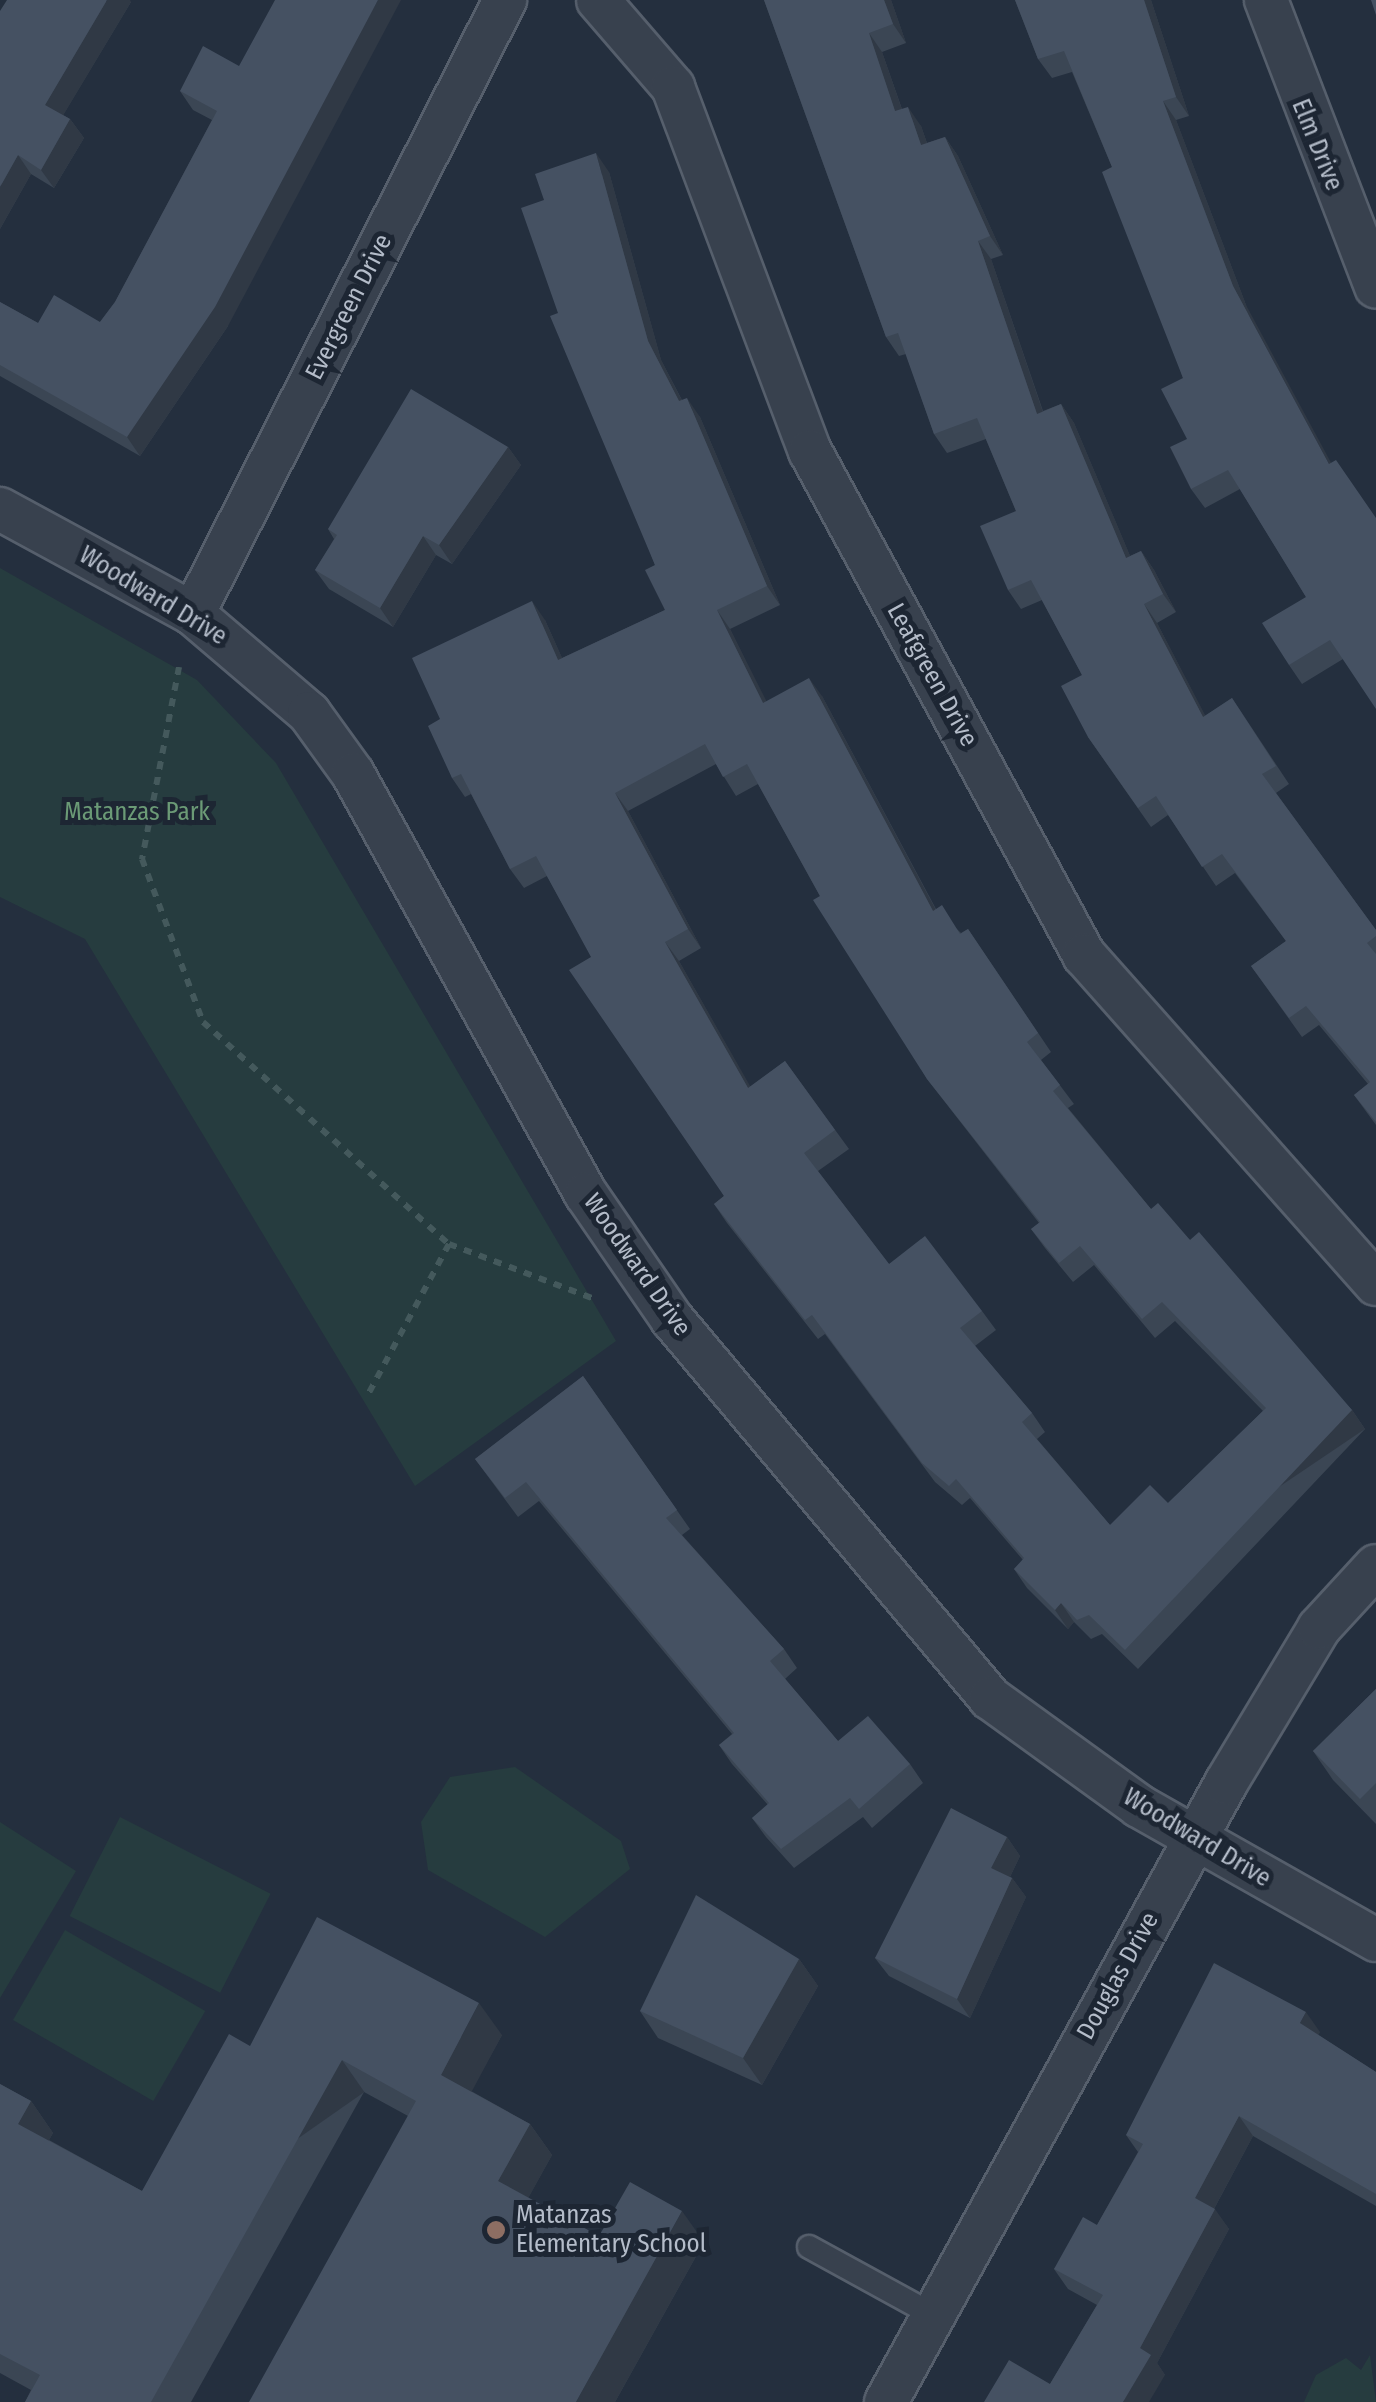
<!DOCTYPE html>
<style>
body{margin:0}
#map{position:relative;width:1376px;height:2402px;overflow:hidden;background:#242f3e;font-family:"Fira Sans Condensed",sans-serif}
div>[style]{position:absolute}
.green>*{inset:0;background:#263c3f;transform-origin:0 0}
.path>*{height:6px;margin-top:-3px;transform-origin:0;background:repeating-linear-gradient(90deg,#44595c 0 8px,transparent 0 16px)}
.roads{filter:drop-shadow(2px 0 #565f6c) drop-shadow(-2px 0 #565f6c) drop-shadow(0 2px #565f6c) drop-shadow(0 -2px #565f6c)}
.service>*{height:22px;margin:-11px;padding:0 11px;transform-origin:11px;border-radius:11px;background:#38414e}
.minor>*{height:42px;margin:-21px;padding:0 21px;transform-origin:21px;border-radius:21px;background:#38414e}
.wall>*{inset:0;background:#3b4654}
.shaded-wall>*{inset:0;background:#303945;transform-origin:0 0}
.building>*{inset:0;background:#455162}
.dots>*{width:28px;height:28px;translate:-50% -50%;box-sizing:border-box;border:5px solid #1d2633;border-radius:50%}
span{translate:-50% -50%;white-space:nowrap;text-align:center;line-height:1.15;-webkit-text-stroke:10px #1d2633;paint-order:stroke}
.street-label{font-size:25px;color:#b4bcc9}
.park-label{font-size:25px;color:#6b9a76}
.poi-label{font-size:25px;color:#b4bcc9}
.left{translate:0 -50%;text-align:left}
</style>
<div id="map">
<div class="green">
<div style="clip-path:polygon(0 568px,197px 680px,276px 763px,616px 1341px,415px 1486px,85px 939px,0 897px)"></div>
<div style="clip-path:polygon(515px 1767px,621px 1841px,630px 1869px,545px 1937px,428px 1870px,421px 1822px,450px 1777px)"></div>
<div style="left:120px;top:1817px;width:169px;height:111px;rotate:27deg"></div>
<div style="clip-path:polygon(0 1822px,76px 1871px,0 1998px)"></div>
<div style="left:65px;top:1930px;width:162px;height:104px;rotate:30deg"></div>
<div style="clip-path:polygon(1370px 2355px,1376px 2402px,1304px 2402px,1316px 2375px,1346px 2358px,1361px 2370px)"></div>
</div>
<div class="path">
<div style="left:179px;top:667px;width:196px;rotate:100.9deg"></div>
<div style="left:142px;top:859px;width:174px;rotate:69.5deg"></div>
<div style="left:203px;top:1022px;width:331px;rotate:42.1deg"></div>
<div style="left:449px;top:1244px;width:173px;rotate:118.3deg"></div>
<div style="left:449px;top:1244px;width:158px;rotate:20.7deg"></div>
</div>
<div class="roads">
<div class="service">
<div style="left:809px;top:2247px;width:141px;rotate:28.7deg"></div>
</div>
<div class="minor">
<div style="left:598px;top:0;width:115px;rotate:49.2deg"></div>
<div style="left:673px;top:87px;width:389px;rotate:69.4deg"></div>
<div style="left:810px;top:451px;width:574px;rotate:61.47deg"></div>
<div style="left:1084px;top:955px;width:440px;rotate:48.4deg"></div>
<div style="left:1266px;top:0;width:307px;rotate:69deg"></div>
<div style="left:0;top:509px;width:220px;rotate:28.5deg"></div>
<div style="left:193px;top:614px;width:153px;rotate:40.5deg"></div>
<div style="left:309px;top:713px;width:75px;rotate:54.2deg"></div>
<div style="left:353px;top:774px;width:480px;rotate:61deg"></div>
<div style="left:586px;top:1194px;width:152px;rotate:55.5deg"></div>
<div style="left:672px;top:1319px;width:495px;rotate:50deg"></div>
<div style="left:990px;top:1698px;width:184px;rotate:35.9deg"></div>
<div style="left:1139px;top:1806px;width:272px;rotate:29.5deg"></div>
<div style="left:193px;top:614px;width:689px;rotate:-63.06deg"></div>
<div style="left:886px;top:2402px;width:706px;rotate:-61.22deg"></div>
<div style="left:1226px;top:1783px;width:181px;rotate:-59deg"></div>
<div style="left:1319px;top:1628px;width:84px;rotate:-47.4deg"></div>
</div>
</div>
<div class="wall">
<div style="clip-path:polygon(7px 0,131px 2px,63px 115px,70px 119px,84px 138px,54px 188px,31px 174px,0 229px)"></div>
<div style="clip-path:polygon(764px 0,891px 0,906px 43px,882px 52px,902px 109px,921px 126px,927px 143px,945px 137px,958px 156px,1003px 255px,991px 259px,1043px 411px,1061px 404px,1074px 423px,1130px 556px,1141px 551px,1154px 570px,1176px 612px,1157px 623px,1205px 716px,1232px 698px,1289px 784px,1276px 793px,1376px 930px,1376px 1125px,1354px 1095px,1368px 1084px,1319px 1025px,1302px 1037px,1251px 966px,1286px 941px,1235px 873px,1216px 886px,1168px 815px,1151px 827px,1088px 737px,1082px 675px,1042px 600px,1021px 609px,1008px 590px,1016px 511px,986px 439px,947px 453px,934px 434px,906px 354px,899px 356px,886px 337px)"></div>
<div style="clip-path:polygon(1015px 0,1151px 0,1189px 116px,1176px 120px,1246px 305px,1343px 659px,1302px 684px,1289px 665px,1306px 597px,1240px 489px,1205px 508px,1191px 489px,1183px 378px,1112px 167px,1072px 72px,1052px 78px,1038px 59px)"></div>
<div style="clip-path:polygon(239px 66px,228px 326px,140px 456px,0 376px,0 302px,38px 323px,100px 322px,115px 302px,212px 120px,193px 110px,180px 91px)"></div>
<div style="clip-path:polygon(evenodd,609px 172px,661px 360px,682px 400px,700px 417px,780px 605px,730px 629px,766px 702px,822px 696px,936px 909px,961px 933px,968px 929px,1051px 1052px,1041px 1060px,1074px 1104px,1068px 1108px,1151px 1209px,1190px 1240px,1352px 1410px,1365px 1429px,1138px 1669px,1102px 1634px,1091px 1639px,1074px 1622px,1068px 1629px,1027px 1588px,1014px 1569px,1023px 1560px,970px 1498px,962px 1505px,935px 1482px,825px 1334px,818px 1339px,727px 1223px,714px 1204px,724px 1196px,547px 876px,524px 888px,510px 869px,471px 794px,465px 797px,452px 778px,440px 719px,545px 620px,562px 658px,665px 610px,655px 565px,558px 313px,544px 200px,609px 172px,716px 764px,736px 796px,758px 784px,820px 896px,927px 1079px,1039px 1223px,1031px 1229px,1045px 1248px,1073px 1282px,1094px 1265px,1155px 1338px,1175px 1321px,1263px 1411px,1168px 1503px,1110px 1525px,1037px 1439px,1045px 1432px,1032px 1413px,975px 1346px,996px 1330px,982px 1311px,889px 1264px,818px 1171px,849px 1149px,785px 1061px,750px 1087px,679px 961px,701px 948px,628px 811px,716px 764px)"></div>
<div style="clip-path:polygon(508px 447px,521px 465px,452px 564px,436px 555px,393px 627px,329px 589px,315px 570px,334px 539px,328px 529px)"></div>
<div style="clip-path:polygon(583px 1376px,690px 1529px,682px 1535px,784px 1649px,797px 1668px,785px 1679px,838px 1741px,910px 1764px,923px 1783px,872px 1828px,863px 1817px,794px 1868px,766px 1837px,752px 1818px,768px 1805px,732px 1764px,719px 1745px,732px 1734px,539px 1501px,518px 1517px,475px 1459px)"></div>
<div style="clip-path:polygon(1376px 1689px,1376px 1824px,1333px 1780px,1313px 1751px)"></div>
<div style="clip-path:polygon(1007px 1837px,1020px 1856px,1010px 1877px,1012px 1878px,1026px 1897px,970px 2018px,889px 1976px,875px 1958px)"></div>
<div style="clip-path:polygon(799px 1959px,818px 1986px,762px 2085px,658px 2038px,640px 2011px)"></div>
<div style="clip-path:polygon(1320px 2032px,1318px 2035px,1376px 2072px,1376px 2206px,1253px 2136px,1214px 2209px,1229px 2229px,1157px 2363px,1165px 2375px,1050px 2384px,1097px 2305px,1068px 2289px,1054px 2269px,1097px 2225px,1138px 2152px,1126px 2135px)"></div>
<div style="clip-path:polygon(502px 2035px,471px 2091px,530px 2124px,552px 2155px,528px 2198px,599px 2236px,704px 2242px,615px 2402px,408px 2116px,364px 2092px,191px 2402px,25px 2402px,31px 2390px,0 2373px,0 2084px,31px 2101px,53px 2133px,49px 2140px,142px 2191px,250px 2046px)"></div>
</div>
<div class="shaded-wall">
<div style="clip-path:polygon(107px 0,130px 0,131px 2px,58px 124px,45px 105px)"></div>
<div style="clip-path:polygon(378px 0,401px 0,228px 326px,140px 456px,127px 437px)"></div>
<div style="clip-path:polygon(884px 0,891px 0,906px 43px,893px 24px)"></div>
<div style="clip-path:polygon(1144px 0,1151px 0,1189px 116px,1176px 97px)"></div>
<div style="clip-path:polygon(869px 33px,882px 52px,909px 130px,895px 111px)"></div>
<div style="clip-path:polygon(1163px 101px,1176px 120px,1246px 305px,1342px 483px,1329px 464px,1233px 286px)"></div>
<div style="clip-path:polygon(908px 107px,921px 126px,934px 164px,921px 145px)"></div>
<div style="clip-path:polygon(70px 119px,84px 138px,54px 188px,41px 170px)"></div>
<div style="clip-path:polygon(945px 137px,958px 156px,1003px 255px,990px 236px)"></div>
<div style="clip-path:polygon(596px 153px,609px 172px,661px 360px,692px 420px,679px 401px,648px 341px)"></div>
<div style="clip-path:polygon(18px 155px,31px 174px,0 229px,0 187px)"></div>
<div style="clip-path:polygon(978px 241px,991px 259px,1050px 433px,1037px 414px)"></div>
<div style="clip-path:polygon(687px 398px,700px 417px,780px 605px,767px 586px)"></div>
<div style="clip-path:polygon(1061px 404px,1074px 423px,1139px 577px,1126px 558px)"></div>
<div style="clip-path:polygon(508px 447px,521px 465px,452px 564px,439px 545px)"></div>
<div style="clip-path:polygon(423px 536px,436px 555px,393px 627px,380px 608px)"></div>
<div style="clip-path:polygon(1141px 551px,1154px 570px,1176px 612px,1163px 594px)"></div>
<div style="clip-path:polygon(532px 601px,545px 620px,571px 678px,558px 660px)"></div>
<div style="clip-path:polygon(1144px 604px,1157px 623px,1216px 736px,1203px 717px)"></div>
<div style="clip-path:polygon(717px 610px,730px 629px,777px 722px,763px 703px)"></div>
<div style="clip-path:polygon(809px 678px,822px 696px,946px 929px,933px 911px)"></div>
<div style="clip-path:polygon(615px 793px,628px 811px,701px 948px,688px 929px)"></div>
<div style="clip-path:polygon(665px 942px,679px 961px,762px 1107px,748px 1088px)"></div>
<div style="left:1352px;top:1410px;width:23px;height:330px;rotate:56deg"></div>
<div style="clip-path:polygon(1061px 1603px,1074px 1622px,1068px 1629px,1055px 1610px)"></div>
<div style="clip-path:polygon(1007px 1837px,1020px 1856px,1005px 1887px,991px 1868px)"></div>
<div style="clip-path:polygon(1012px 1878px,1026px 1897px,970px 2018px,957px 1999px)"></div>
<div style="clip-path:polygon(799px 1959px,818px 1986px,762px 2085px,743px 2058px)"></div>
<div style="clip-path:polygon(479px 2003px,502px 2035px,464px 2106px,441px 2075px)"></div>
<div style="clip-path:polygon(1306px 2012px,1320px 2032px,1314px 2043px,1300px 2023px)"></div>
<div style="left:342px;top:2060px;width:39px;height:392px;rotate:55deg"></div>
<div style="clip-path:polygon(31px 2101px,53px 2133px,40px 2156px,18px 2124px)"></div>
<div style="clip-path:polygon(1239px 2116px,1253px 2136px,1209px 2218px,1195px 2198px)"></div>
<div style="clip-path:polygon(530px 2124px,552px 2155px,520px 2213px,498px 2181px)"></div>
<div style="clip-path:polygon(1215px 2209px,1229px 2229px,1157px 2363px,1165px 2375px,1149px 2402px,1123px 2402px,1140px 2348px)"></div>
<div style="clip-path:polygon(682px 2211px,704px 2242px,615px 2402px,576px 2402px)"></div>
</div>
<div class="building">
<div style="clip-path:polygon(7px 0,107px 0,45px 105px,70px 119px,41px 170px,18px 155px,0 187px,0 11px)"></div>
<div style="clip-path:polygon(275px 0,378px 0,215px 307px,127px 437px,0 365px,0 302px,38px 323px,54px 295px,100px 322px,115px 302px,217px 111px,180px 91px,203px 46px,239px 66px)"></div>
<div style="clip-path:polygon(764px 0,884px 0,893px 24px,869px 33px,895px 111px,908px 107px,921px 145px,945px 137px,990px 236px,978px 241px,1037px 414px,1061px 404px,1126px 558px,1141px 551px,1163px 594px,1144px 604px,1203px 717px,1232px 698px,1276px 766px,1262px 774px,1376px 930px,1376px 936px,1367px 943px,1376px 954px,1376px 1122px,1354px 1095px,1370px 1082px,1306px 1006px,1289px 1018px,1251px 966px,1286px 941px,1222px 854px,1202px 867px,1156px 796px,1138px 808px,1088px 737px,1061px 686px,1082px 675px,1031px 580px,1008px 590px,980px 526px,1016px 511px,977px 418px,934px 434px,898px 333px,886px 337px)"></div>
<div style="clip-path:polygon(1015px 0,1144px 0,1176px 97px,1163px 101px,1233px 286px,1329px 464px,1336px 460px,1376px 518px,1376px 709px,1330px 640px,1289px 665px,1262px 623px,1306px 597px,1228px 470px,1191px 489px,1170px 447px,1187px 439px,1161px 389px,1183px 378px,1102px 172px,1112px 167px,1064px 51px,1038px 59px)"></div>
<div style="clip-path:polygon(1371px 0,1376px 0,1376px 15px)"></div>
<div style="clip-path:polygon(evenodd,596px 153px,648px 341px,679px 401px,687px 398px,767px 586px,717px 610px,763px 703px,809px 678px,933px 911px,942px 905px,960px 934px,968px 929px,1038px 1033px,1027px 1042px,1060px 1085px,1053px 1091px,1151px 1209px,1158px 1203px,1190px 1240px,1199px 1232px,1352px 1410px,1125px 1650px,1089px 1615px,1077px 1620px,1061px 1603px,1055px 1610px,1014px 1569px,1024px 1558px,956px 1479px,949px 1486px,922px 1463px,812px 1315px,805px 1320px,714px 1204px,724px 1196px,569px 970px,591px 957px,536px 856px,510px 869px,461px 774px,452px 778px,428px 726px,440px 719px,412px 658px,532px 601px,558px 660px,665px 610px,645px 570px,655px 565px,550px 316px,558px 313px,521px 208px,544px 200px,535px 174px,596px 153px,705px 744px,723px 777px,747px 764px,820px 896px,813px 900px,927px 1079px,1040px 1222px,1031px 1229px,1059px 1263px,1080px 1246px,1142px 1319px,1162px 1302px,1266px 1408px,1168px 1503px,1150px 1485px,1110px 1525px,1022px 1422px,1032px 1413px,960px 1328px,982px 1311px,925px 1236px,889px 1264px,804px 1153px,835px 1130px,785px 1061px,748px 1088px,665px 942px,688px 929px,615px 793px,705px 744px)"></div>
<div style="clip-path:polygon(411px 389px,508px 447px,439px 545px,423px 536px,380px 608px,315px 570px,337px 535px,328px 529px)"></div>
<div style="clip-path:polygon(583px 1376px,677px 1510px,666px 1518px,784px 1649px,770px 1661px,838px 1741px,868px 1716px,910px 1764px,859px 1809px,850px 1798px,781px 1849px,752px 1818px,769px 1803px,719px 1745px,734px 1733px,526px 1482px,505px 1498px,475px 1459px)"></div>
<div style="clip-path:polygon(1376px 1689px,1376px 1783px,1360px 1799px,1313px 1751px)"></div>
<div style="clip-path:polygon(951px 1808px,1007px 1837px,991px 1868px,1012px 1878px,957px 1999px,875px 1958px)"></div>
<div style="clip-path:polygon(696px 1895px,799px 1959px,743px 2058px,640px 2011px)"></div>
<div style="clip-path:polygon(317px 1917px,479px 2003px,441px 2075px,530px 2124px,498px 2181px,599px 2236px,630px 2182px,682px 2211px,576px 2402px,249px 2402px,416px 2101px,342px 2060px,151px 2402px,25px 2402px,40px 2375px,0 2354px,0 2084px,31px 2101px,18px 2124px,142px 2191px,229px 2034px,250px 2046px)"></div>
<div style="clip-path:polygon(1214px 1963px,1306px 2012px,1300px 2023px,1376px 2072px,1376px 2194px,1239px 2116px,1195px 2198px,1215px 2209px,1140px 2348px,1151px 2355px,1123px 2402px,984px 2402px,1009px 2360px,1050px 2384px,1103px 2295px,1054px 2269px,1083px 2217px,1097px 2225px,1143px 2144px,1126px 2135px)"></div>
</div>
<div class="dots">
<div style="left:496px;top:2230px;background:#8d6e63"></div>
</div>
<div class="street-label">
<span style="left:1317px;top:145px;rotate:68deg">Elm Drive</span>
<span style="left:349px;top:307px;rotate:-63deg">Evergreen Drive</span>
<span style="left:153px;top:596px;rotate:31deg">Woodward Drive</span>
<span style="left:932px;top:675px;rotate:61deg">Leafgreen Drive</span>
<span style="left:637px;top:1265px;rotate:55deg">Woodward Drive</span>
<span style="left:1197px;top:1838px;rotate:31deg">Woodward Drive</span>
<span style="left:1118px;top:1976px;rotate:-61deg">Douglas Drive</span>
</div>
<div class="park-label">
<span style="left:137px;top:812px">Matanzas Park</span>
</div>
<div class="poi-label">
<span class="left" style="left:516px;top:2230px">Matanzas<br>Elementary School</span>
</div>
</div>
